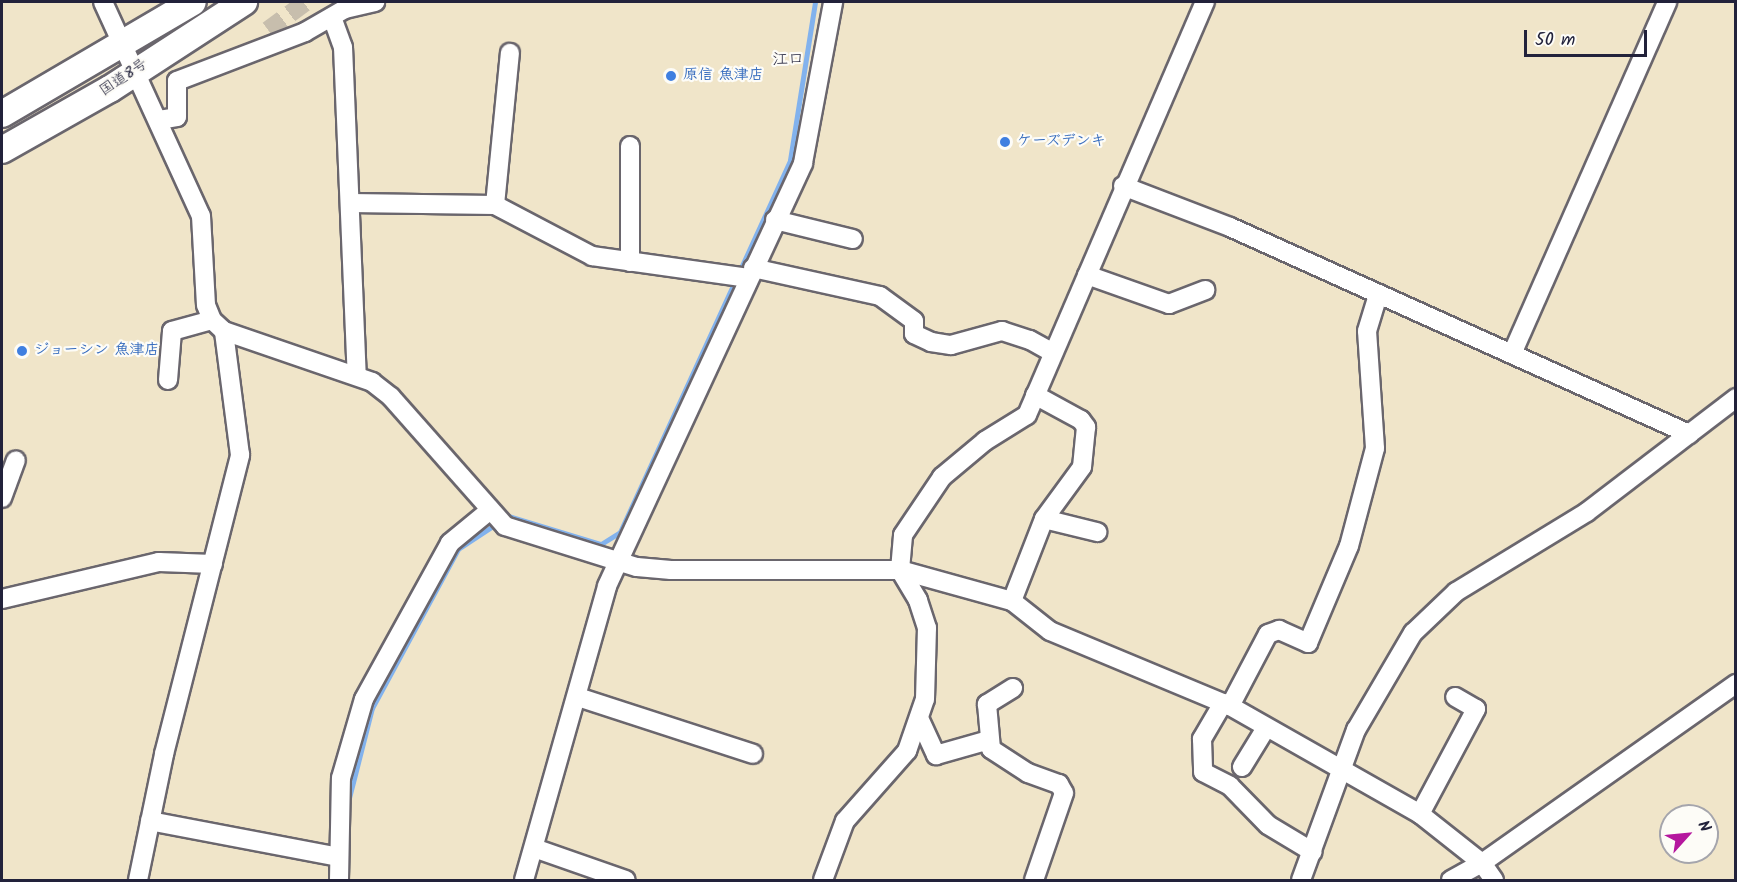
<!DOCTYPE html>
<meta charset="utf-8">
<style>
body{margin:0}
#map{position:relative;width:1737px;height:882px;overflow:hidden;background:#f0e5c9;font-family:Kalam,"Klee One",sans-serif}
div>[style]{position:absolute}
.stream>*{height:5px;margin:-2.5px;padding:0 2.5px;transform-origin:2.5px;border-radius:2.5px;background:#82b2ed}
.minor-tunnel>*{height:18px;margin-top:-9px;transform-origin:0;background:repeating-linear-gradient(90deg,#c7bead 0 18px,transparent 0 27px)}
.roads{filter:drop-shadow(2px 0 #6a666d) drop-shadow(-2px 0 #6a666d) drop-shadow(0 2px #6a666d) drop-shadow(0 -2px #6a666d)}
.minor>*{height:18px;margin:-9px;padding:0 9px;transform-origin:9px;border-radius:9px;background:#fff}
.highway>*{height:26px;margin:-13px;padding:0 13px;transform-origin:13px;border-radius:13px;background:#fff}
.dots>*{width:16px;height:16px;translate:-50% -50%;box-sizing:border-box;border:3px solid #fdfcf7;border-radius:50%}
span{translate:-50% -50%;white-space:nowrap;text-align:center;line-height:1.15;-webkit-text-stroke:4.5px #fdfcf7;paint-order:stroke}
.shop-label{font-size:15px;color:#366cbe;font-weight:700}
.left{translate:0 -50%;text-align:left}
.street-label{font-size:15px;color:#22223b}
.neighbourhood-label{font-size:16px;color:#22223b}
.frame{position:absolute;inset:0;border:3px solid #22223b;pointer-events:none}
.north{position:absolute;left:1659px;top:804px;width:60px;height:60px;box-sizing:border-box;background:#fdfcf7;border:2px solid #a5a5ac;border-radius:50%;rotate:63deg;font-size:16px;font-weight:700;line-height:24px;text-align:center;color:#22223b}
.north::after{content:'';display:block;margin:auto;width:21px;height:27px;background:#b5179e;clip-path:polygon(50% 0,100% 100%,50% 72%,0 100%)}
.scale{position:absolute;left:1524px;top:30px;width:123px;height:27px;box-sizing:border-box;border:3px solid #22223b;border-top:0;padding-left:8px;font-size:18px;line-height:21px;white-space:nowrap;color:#22223b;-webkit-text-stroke:4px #fdfcf7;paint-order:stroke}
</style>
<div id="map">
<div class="stream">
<div style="left:349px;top:798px;width:93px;rotate:-75.7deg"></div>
<div style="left:372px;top:708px;width:181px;rotate:-61.6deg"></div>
<div style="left:458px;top:549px;width:60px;rotate:-33.4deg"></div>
<div style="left:508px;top:516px;width:97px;rotate:16.8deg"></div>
<div style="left:601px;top:544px;width:22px;rotate:-32deg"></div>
<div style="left:620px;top:532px;width:409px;rotate:-65.4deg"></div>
<div style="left:790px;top:160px;width:160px;rotate:-81deg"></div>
</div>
<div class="minor-tunnel">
<div style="left:268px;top:30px;width:47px;rotate:-36.4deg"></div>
</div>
<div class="roads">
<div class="minor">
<div style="left:103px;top:2px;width:235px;rotate:65.4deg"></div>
<div style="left:201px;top:216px;width:89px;rotate:86.8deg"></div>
<div style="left:206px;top:305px;width:16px;rotate:68deg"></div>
<div style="left:212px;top:320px;width:16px;rotate:43deg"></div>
<div style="left:224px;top:331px;width:157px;rotate:19deg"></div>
<div style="left:372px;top:382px;width:24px;rotate:38deg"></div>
<div style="left:391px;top:397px;width:172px;rotate:48.5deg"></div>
<div style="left:505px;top:526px;width:138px;rotate:17.3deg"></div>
<div style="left:637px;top:567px;width:34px;rotate:5deg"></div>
<div style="left:671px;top:570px;width:229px"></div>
<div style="left:900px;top:570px;width:116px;rotate:15.5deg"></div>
<div style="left:1012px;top:601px;width:48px;rotate:38.3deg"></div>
<div style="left:1050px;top:631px;width:195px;rotate:22.6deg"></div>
<div style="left:1230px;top:706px;width:219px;rotate:29.6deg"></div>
<div style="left:1420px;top:814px;width:79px;rotate:38.3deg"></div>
<div style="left:1482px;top:863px;width:21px;rotate:55deg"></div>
<div style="left:332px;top:17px;width:32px;rotate:70deg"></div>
<div style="left:343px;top:47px;width:329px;rotate:87.6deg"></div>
<div style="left:159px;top:120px;width:18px;rotate:-9deg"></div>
<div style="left:177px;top:117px;width:36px;rotate:-90deg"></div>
<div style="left:177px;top:81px;width:137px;rotate:-20.9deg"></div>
<div style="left:305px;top:32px;width:46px;rotate:-29.9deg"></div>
<div style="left:345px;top:9px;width:31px;rotate:-13deg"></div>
<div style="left:1123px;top:186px;width:115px;rotate:21deg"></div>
<div style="left:1230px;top:227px;width:504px;rotate:24.27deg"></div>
<div style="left:350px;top:203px;width:145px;rotate:0.8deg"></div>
<div style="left:495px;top:205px;width:110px;rotate:27.7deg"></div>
<div style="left:592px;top:256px;width:158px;rotate:8deg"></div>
<div style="left:495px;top:205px;width:153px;rotate:-84.4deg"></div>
<div style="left:775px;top:220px;width:80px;rotate:13.7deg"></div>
<div style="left:630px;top:262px;width:116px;rotate:-90deg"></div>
<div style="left:753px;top:268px;width:130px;rotate:12.4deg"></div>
<div style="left:880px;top:296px;width:42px;rotate:36.3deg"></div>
<div style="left:914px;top:321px;width:13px;rotate:90deg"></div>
<div style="left:914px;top:334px;width:19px;rotate:25deg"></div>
<div style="left:931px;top:342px;width:20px;rotate:9deg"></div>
<div style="left:951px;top:345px;width:53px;rotate:-15.4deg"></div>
<div style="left:1002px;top:331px;width:29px;rotate:18deg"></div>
<div style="left:1030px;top:340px;width:26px;rotate:29deg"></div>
<div style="left:1087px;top:275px;width:87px;rotate:19.5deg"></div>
<div style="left:1169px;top:304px;width:39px;rotate:-21deg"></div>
<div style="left:1512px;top:354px;width:385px;rotate:-66.2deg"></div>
<div style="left:168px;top:380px;width:49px;rotate:-85.3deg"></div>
<div style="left:172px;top:331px;width:41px;rotate:-15.4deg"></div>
<div style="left:1035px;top:395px;width:52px;rotate:28.5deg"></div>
<div style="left:1081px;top:420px;width:9px;rotate:54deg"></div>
<div style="left:1086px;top:427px;width:40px;rotate:95.7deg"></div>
<div style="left:1082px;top:467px;width:64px;rotate:126.2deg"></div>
<div style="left:1044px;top:519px;width:55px;rotate:13.8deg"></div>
<div style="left:2px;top:498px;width:40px;rotate:-69.8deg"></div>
<div style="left:2px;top:599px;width:161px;rotate:-13.3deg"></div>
<div style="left:159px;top:562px;width:54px;rotate:2.1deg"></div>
<div style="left:1012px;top:601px;width:88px;rotate:-68.7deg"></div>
<div style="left:1013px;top:688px;width:31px;rotate:148deg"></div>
<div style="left:987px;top:704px;width:45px;rotate:84.9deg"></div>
<div style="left:991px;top:749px;width:44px;rotate:33deg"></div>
<div style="left:1028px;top:773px;width:33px;rotate:20deg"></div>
<div style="left:1059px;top:784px;width:10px;rotate:61deg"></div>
<div style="left:1064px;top:793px;width:92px;rotate:109deg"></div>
<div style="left:578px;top:697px;width:184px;rotate:18deg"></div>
<div style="left:1223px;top:703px;width:42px;rotate:120.3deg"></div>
<div style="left:1202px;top:739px;width:33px;rotate:88deg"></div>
<div style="left:1203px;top:772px;width:30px;rotate:27deg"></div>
<div style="left:1230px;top:786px;width:54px;rotate:45.7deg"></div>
<div style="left:1268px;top:825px;width:52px;rotate:31deg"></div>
<div style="left:1230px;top:706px;width:81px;rotate:-62.2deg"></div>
<div style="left:1268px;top:634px;width:12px;rotate:-20deg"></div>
<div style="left:1279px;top:630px;width:32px;rotate:24deg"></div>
<div style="left:1308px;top:643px;width:105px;rotate:-67.1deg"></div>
<div style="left:1349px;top:546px;width:101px;rotate:-75.1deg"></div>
<div style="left:1375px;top:448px;width:117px;rotate:-93.9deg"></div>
<div style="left:1367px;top:331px;width:39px;rotate:-73deg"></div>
<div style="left:919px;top:718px;width:41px;rotate:65.3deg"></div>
<div style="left:936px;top:755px;width:55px;rotate:-15.8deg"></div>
<div style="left:1242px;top:767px;width:46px;rotate:-58.4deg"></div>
<div style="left:1420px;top:814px;width:119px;rotate:-61.9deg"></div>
<div style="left:1476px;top:709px;width:24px;rotate:-150deg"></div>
<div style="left:150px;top:821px;width:192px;rotate:10.8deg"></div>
<div style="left:534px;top:848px;width:97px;rotate:19.2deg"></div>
<div style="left:138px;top:880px;width:129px;rotate:-78.3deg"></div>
<div style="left:164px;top:754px;width:309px;rotate:-75.7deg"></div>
<div style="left:240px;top:455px;width:125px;rotate:-97.4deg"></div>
<div style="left:339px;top:880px;width:102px;rotate:-88.9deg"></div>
<div style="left:341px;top:778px;width:82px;rotate:-73.8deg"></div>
<div style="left:364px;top:699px;width:178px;rotate:-61.1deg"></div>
<div style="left:450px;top:543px;width:50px;rotate:-39.4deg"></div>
<div style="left:524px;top:880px;width:305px;rotate:-74.2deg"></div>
<div style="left:607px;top:586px;width:466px;rotate:-65.1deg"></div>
<div style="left:803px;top:163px;width:164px;rotate:-79.4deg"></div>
<div style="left:823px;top:880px;width:63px;rotate:-69.6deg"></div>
<div style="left:845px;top:821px;width:94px;rotate:-48.5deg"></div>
<div style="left:907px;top:751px;width:55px;rotate:-70.9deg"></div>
<div style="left:925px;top:699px;width:71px;rotate:-88.4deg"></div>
<div style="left:927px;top:628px;width:29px;rotate:-108deg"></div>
<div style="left:918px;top:600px;width:35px;rotate:-121deg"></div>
<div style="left:900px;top:570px;width:35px;rotate:-85deg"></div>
<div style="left:903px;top:535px;width:70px;rotate:-56.1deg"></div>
<div style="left:942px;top:477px;width:56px;rotate:-39.9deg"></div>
<div style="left:985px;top:441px;width:49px;rotate:-31.8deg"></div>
<div style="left:1027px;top:415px;width:450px;rotate:-66.7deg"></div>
<div style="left:1301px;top:880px;width:160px;rotate:-69.9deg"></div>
<div style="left:1356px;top:730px;width:113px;rotate:-59.6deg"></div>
<div style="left:1413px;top:633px;width:59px;rotate:-43.6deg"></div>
<div style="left:1456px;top:592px;width:153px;rotate:-31.4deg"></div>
<div style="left:1587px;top:512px;width:188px;rotate:-37.4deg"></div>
<div style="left:1451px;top:880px;width:35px;rotate:-29deg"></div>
<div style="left:1482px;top:863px;width:311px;rotate:-35.2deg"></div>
</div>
<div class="highway">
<div style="left:2px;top:114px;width:221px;rotate:-30.4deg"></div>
<div style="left:2px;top:150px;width:124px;rotate:-29.5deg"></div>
<div style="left:110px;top:89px;width:160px;rotate:-33deg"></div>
</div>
</div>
<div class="dots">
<div style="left:671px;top:76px;background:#3f7fe0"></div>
<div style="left:1005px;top:142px;background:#3f7fe0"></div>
<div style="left:22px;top:351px;background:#3f7fe0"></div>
</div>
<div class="shop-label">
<span class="left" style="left:683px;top:76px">原信 魚津店</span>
<span class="left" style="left:1017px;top:142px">ケーズデンキ</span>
<span class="left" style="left:34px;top:351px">ジョーシン 魚津店</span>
</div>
<div class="street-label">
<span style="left:124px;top:78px;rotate:-34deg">国道8号</span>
</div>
<div class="neighbourhood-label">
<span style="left:788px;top:60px">江口</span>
</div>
<div class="frame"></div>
<div class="north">N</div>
<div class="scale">50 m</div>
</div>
